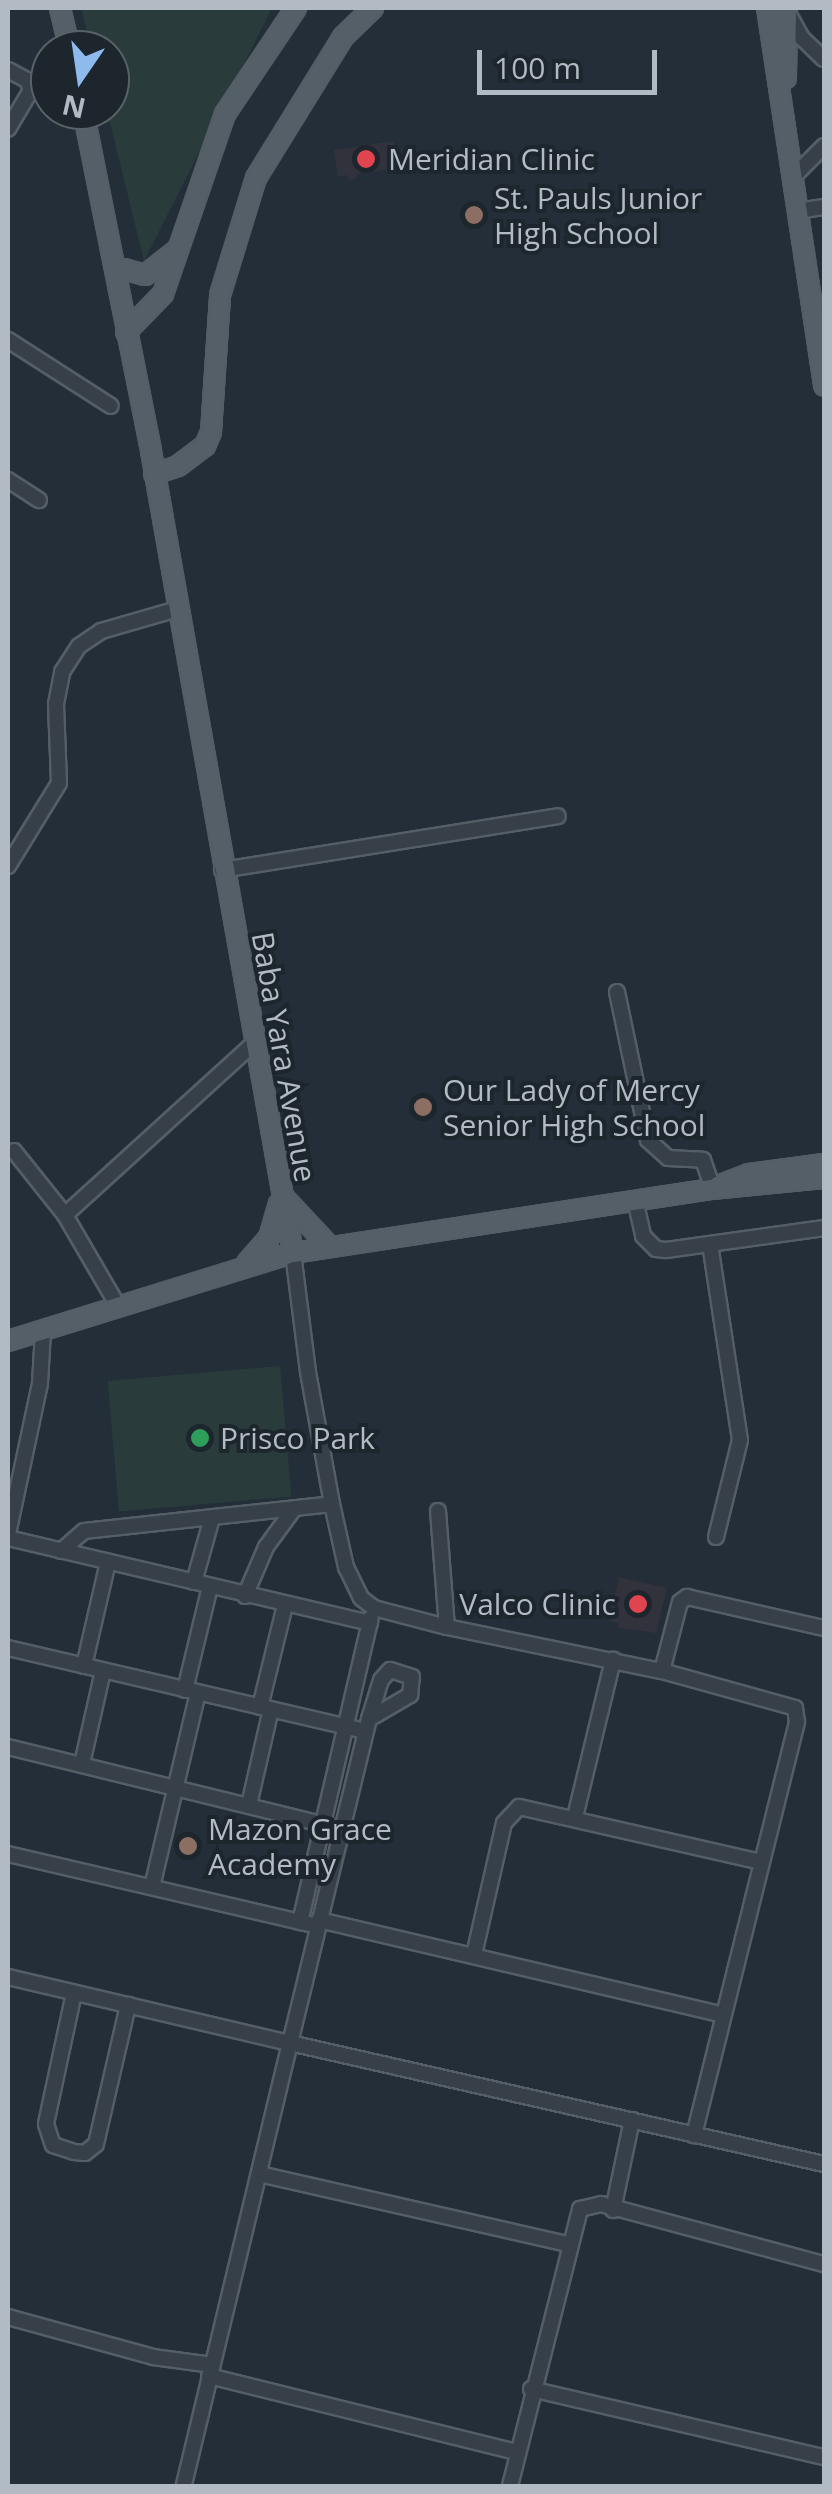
<!DOCTYPE html>
<style>
body{margin:0}
#map{position:relative;width:832px;height:2494px;overflow:hidden;background:#242e38;font-family:"Open Sans",sans-serif}
div>[style]{position:absolute}
.medical>*{inset:0;background:#32323d}
.green>*{inset:0;background:#293c3b;transform-origin:0 0}
.roads{filter:drop-shadow(2px 0 #555e66) drop-shadow(-2px 0 #555e66) drop-shadow(0 2px #555e66) drop-shadow(0 -2px #555e66)}
.minor>*{height:14px;margin:-7px;padding:0 7px;transform-origin:7px;border-radius:7px;background:#374048}
.major>*{height:18px;margin:-9px;padding:0 9px;transform-origin:9px;border-radius:9px;background:#555f68}
.dots>*{width:28px;height:28px;translate:-50% -50%;box-sizing:border-box;border:5px solid #1d252d;border-radius:50%}
span{translate:-50% -50%;white-space:nowrap;text-align:center;line-height:1.15;-webkit-text-stroke:8px #1d252d;paint-order:stroke}
.poi-label{font-size:30px;color:#b2bbc4}
.left{translate:0 -50%;text-align:left}
.right{translate:-100% -50%;text-align:right}
.street-label{font-size:30px;color:#b2bbc4}
.frame{position:absolute;inset:0;border:10px solid #b2bbc4;pointer-events:none}
.north{position:absolute;left:30px;top:30px;width:100px;height:100px;box-sizing:border-box;background:#1d252d;border:2px solid #596169;border-radius:50%;rotate:193deg;font-size:28px;font-weight:700;line-height:40px;text-align:center;color:#b2bbc4}
.north::after{content:'';display:block;margin:auto;width:35px;height:45px;background:#8fbaed;clip-path:polygon(50% 0,100% 100%,50% 72%,0 100%)}
.scale{position:absolute;left:477px;top:50px;width:180px;height:45px;box-sizing:border-box;border:5px solid #b2bbc4;border-top:0;padding-left:12px;font-size:30px;line-height:35px;white-space:nowrap;color:#b2bbc4;-webkit-text-stroke:8px #1d252d;paint-order:stroke}
</style>
<div id="map">
<div class="medical">
<div style="clip-path:polygon(394px 141px,398px 168px,356px 174px,356px 179px,348px 180px,347px 175px,338px 177px,334px 150px)"></div>
<div style="clip-path:polygon(619px 1577px,667px 1588px,656px 1633px,618px 1628px,618px 1623px,609px 1621px)"></div>
</div>
<div class="green">
<div style="clip-path:polygon(81px 8px,272px 8px,144px 261px,107px 110px,110px 50px,92px 50px)"></div>
<div style="left:280px;top:1366px;width:131px;height:173px;rotate:85deg"></div>
</div>
<div class="roads">
<div class="minor">
<div style="left:788px;top:13px;width:29px;rotate:61deg"></div>
<div style="left:802px;top:38px;width:30px;rotate:44deg"></div>
<div style="left:8px;top:70px;width:21px;rotate:28deg"></div>
<div style="left:27px;top:80px;width:11px;rotate:68deg"></div>
<div style="left:31px;top:90px;width:45px;rotate:120.5deg"></div>
<div style="left:793px;top:177px;width:44px;rotate:-45deg"></div>
<div style="left:798px;top:211px;width:26px;rotate:-9deg"></div>
<div style="left:8px;top:340px;width:122px;rotate:32.7deg"></div>
<div style="left:8px;top:480px;width:37px;rotate:33deg"></div>
<div style="left:8px;top:866px;width:97px;rotate:-58.4deg"></div>
<div style="left:59px;top:783px;width:79px;rotate:-92.2deg"></div>
<div style="left:56px;top:704px;width:33px;rotate:-79deg"></div>
<div style="left:62px;top:672px;width:31px;rotate:-57deg"></div>
<div style="left:79px;top:646px;width:27px;rotate:-34deg"></div>
<div style="left:101px;top:631px;width:79px;rotate:-16.1deg"></div>
<div style="left:222px;top:870px;width:340px;rotate:-9.1deg"></div>
<div style="left:617px;top:992px;width:151px;rotate:78.2deg"></div>
<div style="left:648px;top:1140px;width:27px;rotate:42deg"></div>
<div style="left:668px;top:1158px;width:35px;rotate:3deg"></div>
<div style="left:703px;top:1160px;width:31px;rotate:71deg"></div>
<div style="left:14px;top:1151px;width:82px;rotate:51.4deg"></div>
<div style="left:65px;top:1215px;width:254px;rotate:-42.3deg"></div>
<div style="left:635px;top:1200px;width:37px;rotate:77deg"></div>
<div style="left:643px;top:1236px;width:18px;rotate:45deg"></div>
<div style="left:656px;top:1249px;width:10px;rotate:6deg"></div>
<div style="left:666px;top:1250px;width:160px;rotate:-7.9deg"></div>
<div style="left:65px;top:1215px;width:105px;rotate:59.8deg"></div>
<div style="left:710px;top:1244px;width:198px;rotate:81.3deg"></div>
<div style="left:740px;top:1440px;width:100px;rotate:103.9deg"></div>
<div style="left:293px;top:1253px;width:120px;rotate:82.8deg"></div>
<div style="left:308px;top:1372px;width:134px;rotate:79.7deg"></div>
<div style="left:332px;top:1504px;width:65px;rotate:77.5deg"></div>
<div style="left:346px;top:1567px;width:34px;rotate:64deg"></div>
<div style="left:361px;top:1598px;width:16px;rotate:38deg"></div>
<div style="left:374px;top:1608px;width:75px;rotate:14.6deg"></div>
<div style="left:447px;top:1627px;width:219px;rotate:11.6deg"></div>
<div style="left:662px;top:1671px;width:138px;rotate:15.5deg"></div>
<div style="left:795px;top:1708px;width:14px;rotate:82deg"></div>
<div style="left:797px;top:1722px;width:426px;rotate:104deg"></div>
<div style="left:438px;top:1511px;width:116px;rotate:85.6deg"></div>
<div style="left:8px;top:1534px;width:154px;rotate:-78deg"></div>
<div style="left:40px;top:1383px;width:52px;rotate:-86.7deg"></div>
<div style="left:8px;top:1538px;width:372px;rotate:13.2deg"></div>
<div style="left:61px;top:1551px;width:30px;rotate:-41deg"></div>
<div style="left:84px;top:1531px;width:249px;rotate:-6.2deg"></div>
<div style="left:194px;top:1582px;width:66px;rotate:-74.3deg"></div>
<div style="left:245px;top:1596px;width:53px;rotate:-66.8deg"></div>
<div style="left:266px;top:1547px;width:46px;rotate:-53.9deg"></div>
<div style="left:8px;top:1648px;width:367px;rotate:13.1deg"></div>
<div style="left:84px;top:1666px;width:107px;rotate:-77deg"></div>
<div style="left:662px;top:1671px;width:71px;rotate:-75.4deg"></div>
<div style="left:680px;top:1602px;width:9px;rotate:-36deg"></div>
<div style="left:687px;top:1597px;width:140px;rotate:12.8deg"></div>
<div style="left:185px;top:1690px;width:106px;rotate:-76.4deg"></div>
<div style="left:260px;top:1707px;width:105px;rotate:-76.2deg"></div>
<div style="left:369px;top:1719px;width:48px;rotate:-30.3deg"></div>
<div style="left:410px;top:1695px;width:18px;rotate:-84deg"></div>
<div style="left:412px;top:1677px;width:23px;rotate:-162deg"></div>
<div style="left:390px;top:1670px;width:13px;rotate:132deg"></div>
<div style="left:381px;top:1680px;width:41px;rotate:107.1deg"></div>
<div style="left:369px;top:1719px;width:333px;rotate:103.7deg"></div>
<div style="left:290px;top:2043px;width:548px;rotate:12.77deg"></div>
<div style="left:8px;top:1747px;width:344px;rotate:13.8deg"></div>
<div style="left:82px;top:1764px;width:95px;rotate:-77.3deg"></div>
<div style="left:249px;top:1805px;width:98px;rotate:-77.1deg"></div>
<div style="left:575px;top:1817px;width:162px;rotate:-76.4deg"></div>
<div style="left:8px;top:1854px;width:309px;rotate:13.1deg"></div>
<div style="left:152px;top:1887px;width:200px;rotate:-76.7deg"></div>
<div style="left:319px;top:1920px;width:415px;rotate:13.2deg"></div>
<div style="left:300px;top:1922px;width:312px;rotate:-76.9deg"></div>
<div style="left:474px;top:1955px;width:135px;rotate:-77.2deg"></div>
<div style="left:504px;top:1823px;width:22px;rotate:-47deg"></div>
<div style="left:519px;top:1807px;width:248px;rotate:12.8deg"></div>
<div style="left:8px;top:1977px;width:290px;rotate:13.2deg"></div>
<div style="left:290px;top:2043px;width:456px;rotate:103.5deg"></div>
<div style="left:74px;top:1993px;width:134px;rotate:102.1deg"></div>
<div style="left:46px;top:2124px;width:22px;rotate:72deg"></div>
<div style="left:53px;top:2145px;width:22px;rotate:18deg"></div>
<div style="left:74px;top:2152px;width:11px;rotate:5deg"></div>
<div style="left:85px;top:2153px;width:14px;rotate:-39deg"></div>
<div style="left:96px;top:2144px;width:143px;rotate:-77deg"></div>
<div style="left:259px;top:2174px;width:317px;rotate:12.8deg"></div>
<div style="left:613px;top:2210px;width:92px;rotate:-78.1deg"></div>
<div style="left:8px;top:2317px;width:150px;rotate:15.4deg"></div>
<div style="left:153px;top:2357px;width:60px;rotate:7.7deg"></div>
<div style="left:209px;top:2376px;width:317px;rotate:13.9deg"></div>
<div style="left:531px;top:2389px;width:301px;rotate:13.1deg"></div>
<div style="left:510px;top:2486px;width:286px;rotate:-75.8deg"></div>
<div style="left:580px;top:2209px;width:22px;rotate:-13deg"></div>
<div style="left:601px;top:2204px;width:231px;rotate:15.1deg"></div>
</div>
<div class="major">
<div style="left:60px;top:8px;width:43px;rotate:76.6deg"></div>
<div style="left:767px;top:8px;width:382px;rotate:81.4deg"></div>
<div style="left:786px;top:78px;width:70px;rotate:-89.2deg"></div>
<div style="left:83px;top:110px;width:348px;rotate:78.7deg"></div>
<div style="left:151px;top:451px;width:814px;rotate:79.96deg"></div>
<div style="left:124px;top:269px;width:22px;rotate:16deg"></div>
<div style="left:145px;top:275px;width:41px;rotate:-38deg"></div>
<div style="left:126px;top:332px;width:53px;rotate:-45.8deg"></div>
<div style="left:163px;top:294px;width:190px;rotate:-71deg"></div>
<div style="left:225px;top:114px;width:128px;rotate:-56.2deg"></div>
<div style="left:154px;top:474px;width:25px;rotate:-18deg"></div>
<div style="left:178px;top:466px;width:34px;rotate:-37deg"></div>
<div style="left:205px;top:446px;width:15px;rotate:-67deg"></div>
<div style="left:211px;top:432px;width:137px;rotate:-86.2deg"></div>
<div style="left:220px;top:295px;width:122px;rotate:-72.9deg"></div>
<div style="left:256px;top:178px;width:166px;rotate:-58.3deg"></div>
<div style="left:343px;top:37px;width:42px;rotate:-44deg"></div>
<div style="left:718px;top:1186px;width:33px;rotate:-21deg"></div>
<div style="left:749px;top:1174px;width:76px;rotate:-7.6deg"></div>
<div style="left:285px;top:1199px;width:64px;rotate:46.9deg"></div>
<div style="left:247px;top:1263px;width:33px;rotate:-49deg"></div>
<div style="left:269px;top:1238px;width:35px;rotate:-74deg"></div>
<div style="left:8px;top:1341px;width:298px;rotate:-17.2deg"></div>
<div style="left:293px;top:1253px;width:425px;rotate:-8.7deg"></div>
<div style="left:713px;top:1189px;width:112px;rotate:-5.7deg"></div>
</div>
</div>
<div class="dots">
<div style="left:366px;top:159px;background:#e0444e"></div>
<div style="left:474px;top:215px;background:#8d6e63"></div>
<div style="left:423px;top:1107px;background:#8d6e63"></div>
<div style="left:200px;top:1438px;background:#2e9e5b"></div>
<div style="left:638px;top:1604px;background:#e0444e"></div>
<div style="left:188px;top:1846px;background:#8d6e63"></div>
</div>
<div class="poi-label">
<span class="left" style="left:388px;top:159px">Meridian Clinic</span>
<span class="left" style="left:494px;top:215px">St. Pauls Junior<br>High School</span>
<span class="left" style="left:443px;top:1107px">Our Lady of Mercy<br>Senior High School</span>
<span class="left" style="left:220px;top:1438px">Prisco Park</span>
<span class="right" style="left:616px;top:1604px">Valco Clinic</span>
<span class="left" style="left:208px;top:1846px">Mazon Grace<br>Academy</span>
</div>
<div class="street-label">
<span style="left:284px;top:1057px;rotate:80deg">Baba Yara Avenue</span>
</div>
<div class="frame"></div>
<div class="north">N</div>
<div class="scale">100 m</div>
</div>
